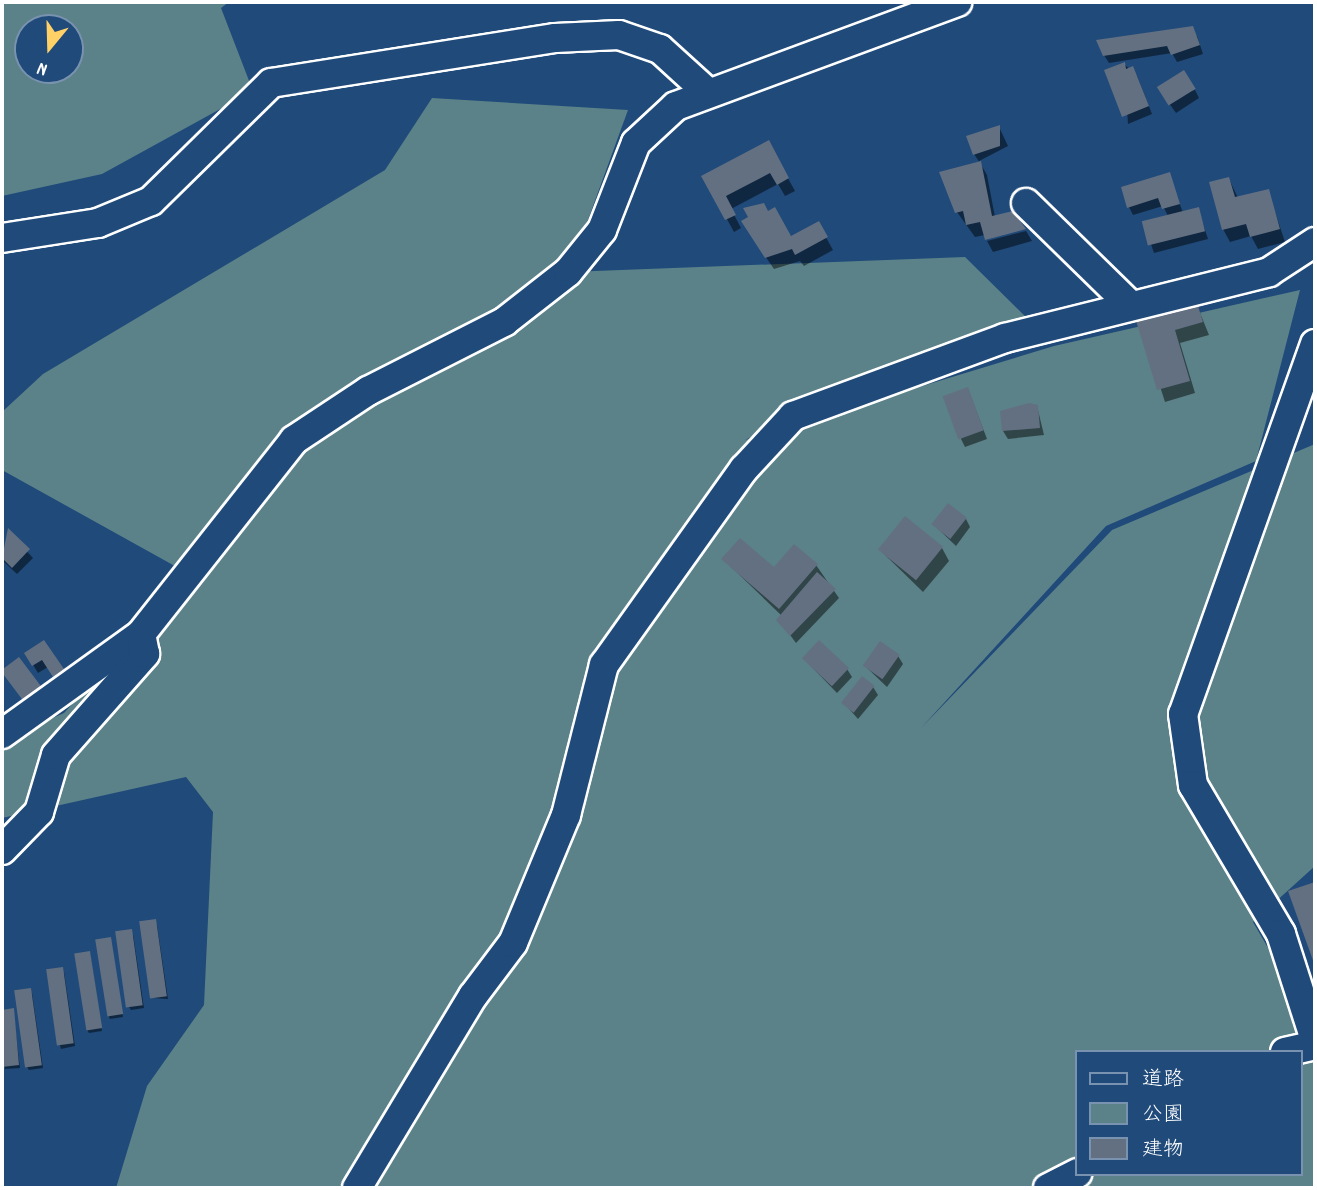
<!DOCTYPE html>
<meta charset="utf-8">
<style>
body{margin:0}
#map{position:relative;width:1317px;height:1190px;overflow:hidden;background:#1f4a7a;font-family:Dekko,"Klee One",sans-serif}
div>[style]{position:absolute}
.green>*{inset:0;background:#5b8288}
.shadow>*{inset:0;background:#0007}
.building>*{inset:0;background:#637082;transform-origin:0 0}
.roads{filter:drop-shadow(2px 0 #fff) drop-shadow(-2px 0 #fff) drop-shadow(0 2px #fff) drop-shadow(0 -2px #fff)}
.minor>*{height:28px;margin:-14px;padding:0 14px;transform-origin:14px;border-radius:14px;background:#1f4a7a}
span{translate:-50% -50%;white-space:nowrap;text-align:center;line-height:1.15;-webkit-text-stroke:5px #1f4a7a;paint-order:stroke}
.frame{position:absolute;inset:0;border:4px solid #fff;pointer-events:none}
.legend{position:absolute;left:1075px;top:1050px;width:228px;height:126px;box-sizing:border-box;background:#1f4a7a;border:2px solid #7992af;margin:0;padding:9px 12px;list-style:none;font-size:21px;color:#fff}
.legend li{display:flex;align-items:center;gap:14px;height:35px}
.legend b{width:35px;border:2px solid #7992af}
.north{position:absolute;left:14px;top:14px;width:70px;height:70px;box-sizing:border-box;background:#1f4a7a;border:2px solid #7992af;border-radius:50%;rotate:199deg;font-size:19px;font-weight:700;line-height:28px;text-align:center;color:#fff}
.north::after{content:'';display:block;margin:auto;width:24px;height:32px;background:#ffd166;clip-path:polygon(50% 0,100% 100%,50% 72%,0 100%)}
</style>
<div id="map">
<div class="green">
<div style="clip-path:polygon(evenodd,2px 2px,229px 2px,221px 8px,253px 91px,102px 174px,2px 196px,2px 2px,28px 28px,70px 28px,70px 70px,28px 70px,28px 28px)"></div>
<div style="clip-path:polygon(evenodd,432px 98px,628px 110px,569px 272px,965px 257px,1036px 327px,793px 416px,745px 440px,1054px 346px,1300px 290px,1256px 461px,1106px 526px,921px 728px,1112px 530px,1315px 444px,1315px 866px,1253px 922px,1315px 1029px,1315px 1188px,116px 1188px,147px 1086px,204px 1005px,213px 812px,186px 777px,2px 818px,2px 740px,64px 713px,191px 575px,2px 470px,2px 412px,43px 374px,385px 170px,432px 98px,1077px 1052px,1301px 1052px,1301px 1174px,1077px 1174px,1077px 1052px)"></div>
</div>
<div class="shadow">
<div style="clip-path:polygon(1197px 36px,1203px 54px,1177px 62px,1172px 53px,1109px 63px,1104px 55px)"></div>
<div style="clip-path:polygon(1124px 64px,1137px 76px,1152px 114px,1128px 124px)"></div>
<div style="clip-path:polygon(1195px 90px,1199px 98px,1176px 113px,1164px 96px)"></div>
<div style="clip-path:polygon(999px 127px,1008px 146px,979px 161px,987px 175px,995px 217px,987px 240px,985px 235px,975px 237px,957px 212px,980px 163px,974px 154px)"></div>
<div style="clip-path:polygon(768px 142px,795px 191px,785px 196px,778px 184px,731px 209px,741px 228px,734px 232px,704px 177px)"></div>
<div style="clip-path:polygon(1169px 174px,1183px 213px,1198px 209px,1208px 239px,1154px 253px,1144px 223px,1168px 216px,1163px 206px,1133px 215px,1129px 207px)"></div>
<div style="clip-path:polygon(1229px 179px,1238px 198px,1268px 191px,1285px 242px,1258px 249px,1251px 236px,1230px 242px,1223px 229px)"></div>
<div style="clip-path:polygon(818px 223px,833px 250px,804px 266px,800px 261px,774px 269px,750px 234px,791px 238px)"></div>
<div style="clip-path:polygon(1026px 231px,1032px 241px,993px 252px,987px 241px)"></div>
<div style="clip-path:polygon(1194px 298px,1209px 335px,1180px 343px,1195px 393px,1165px 402px,1137px 315px)"></div>
<div style="clip-path:polygon(968px 389px,987px 439px,965px 447px,961px 439px)"></div>
<div style="clip-path:polygon(1037px 406px,1044px 435px,1008px 439px,1003px 431px)"></div>
<div style="clip-path:polygon(966px 519px,970px 527px,956px 546px,933px 524px)"></div>
<div style="clip-path:polygon(8px 531px,33px 558px,17px 574px,2px 560px)"></div>
<div style="clip-path:polygon(942px 548px,949px 561px,923px 592px,879px 549px)"></div>
<div style="clip-path:polygon(723px 559px,774px 569px,816px 565px,839px 598px,796px 643px,779px 620px,782px 616px)"></div>
<div style="clip-path:polygon(44px 642px,67px 678px,59px 683px,48px 667px,38px 673px,26px 653px)"></div>
<div style="clip-path:polygon(898px 656px,903px 664px,887px 687px,865px 666px)"></div>
<div style="clip-path:polygon(804px 659px,847px 669px,852px 677px,837px 693px)"></div>
<div style="clip-path:polygon(873px 687px,878px 695px,858px 719px,843px 702px)"></div>
<div style="clip-path:polygon(141px 923px,157px 925px,168px 999px,153px 998px)"></div>
<div style="clip-path:polygon(133px 934px,144px 1008px,131px 1010px,129px 1007px)"></div>
<div style="clip-path:polygon(110px 939px,123px 1017px,110px 1019px,108px 1015px)"></div>
<div style="clip-path:polygon(90px 953px,102px 1031px,89px 1033px,87px 1030px)"></div>
<div style="clip-path:polygon(64px 972px,75px 1046px,61px 1049px,60px 1045px)"></div>
<div style="clip-path:polygon(32px 993px,43px 1068px,29px 1070px,27px 1067px)"></div>
<div style="clip-path:polygon(13px 1010px,20px 1068px,5px 1069px,2px 1011px)"></div>
</div>
<div class="building">
<div style="clip-path:polygon(1193px 26px,1200px 45px,1171px 55px,1167px 46px,1103px 56px,1096px 40px)"></div>
<div style="clip-path:polygon(1125px 62px,1126px 69px,1133px 66px,1149px 106px,1122px 117px,1104px 70px)"></div>
<div style="left:1184px;top:70px;width:22px;height:32px;rotate:58deg"></div>
<div style="clip-path:polygon(1000px 125px,1000px 146px,973px 155px,966px 136px)"></div>
<div style="clip-path:polygon(769px 140px,789px 178px,777px 185px,770px 173px,726px 196px,736px 215px,725px 220px,701px 176px)"></div>
<div style="clip-path:polygon(981px 161px,992px 216px,1013px 211px,1026px 229px,985px 240px,980px 222px,966px 225px,963px 211px,955px 213px,939px 172px)"></div>
<div style="clip-path:polygon(1170px 172px,1180px 204px,1162px 209px,1158px 198px,1127px 208px,1121px 187px)"></div>
<div style="clip-path:polygon(1229px 177px,1235px 197px,1269px 189px,1280px 229px,1250px 237px,1246px 224px,1222px 230px,1209px 182px)"></div>
<div style="clip-path:polygon(764px 203px,768px 211px,775px 207px,791px 236px,819px 221px,828px 237px,795px 255px,792px 249px,765px 258px,741px 221px,748px 217px,743px 208px)"></div>
<div style="left:1199px;top:207px;width:25px;height:59px;rotate:76deg"></div>
<div style="clip-path:polygon(1195px 296px,1203px 322px,1175px 330px,1190px 381px,1157px 390px,1134px 314px)"></div>
<div style="left:968px;top:387px;width:46px;height:27px;rotate:70deg"></div>
<div style="clip-path:polygon(1029px 403px,1038px 405px,1040px 428px,1002px 431px,1000px 411px)"></div>
<div style="left:948px;top:503px;width:24px;height:27px;rotate:38deg"></div>
<div style="left:905px;top:516px;width:49px;height:43px;rotate:39deg"></div>
<div style="clip-path:polygon(8px 528px,30px 549px,12px 568px,2px 558px)"></div>
<div style="clip-path:polygon(740px 538px,774px 567px,794px 544px,818px 564px,779px 609px,721px 559px)"></div>
<div style="clip-path:polygon(817px 572px,836px 589px,790px 636px,776px 620px)"></div>
<div style="clip-path:polygon(44px 640px,64px 669px,53px 677px,42px 660px,32px 666px,24px 653px)"></div>
<div style="left:819px;top:640px;width:41px;height:25px;rotate:43deg"></div>
<div style="left:880px;top:641px;width:24px;height:30px;rotate:35deg"></div>
<div style="left:19px;top:657px;width:40px;height:23px;rotate:53deg"></div>
<div style="left:862px;top:676px;width:16px;height:34px;rotate:38deg"></div>
<div style="clip-path:polygon(1315px 882px,1315px 966px,1288px 891px)"></div>
<div style="left:156px;top:919px;width:78px;height:17px;rotate:82deg"></div>
<div style="left:132px;top:929px;width:77px;height:17px;rotate:82deg"></div>
<div style="left:111px;top:937px;width:78px;height:16px;rotate:81deg"></div>
<div style="left:90px;top:951px;width:78px;height:16px;rotate:81deg"></div>
<div style="left:63px;top:967px;width:77px;height:17px;rotate:82deg"></div>
<div style="left:31px;top:988px;width:78px;height:17px;rotate:82deg"></div>
<div style="clip-path:polygon(14px 1008px,19px 1065px,2px 1067px,2px 1010px)"></div>
</div>
<div class="roads">
<div class="minor">
<div style="left:1026px;top:203px;width:143px;rotate:44.4deg"></div>
<div style="left:2px;top:238px;width:97px;rotate:-8.9deg"></div>
<div style="left:98px;top:223px;width:57px;rotate:-22.5deg"></div>
<div style="left:151px;top:201px;width:168px;rotate:-44.5deg"></div>
<div style="left:271px;top:83px;width:288px;rotate:-9deg"></div>
<div style="left:555px;top:38px;width:64px;rotate:-2.7deg"></div>
<div style="left:619px;top:35px;width:43px;rotate:18.9deg"></div>
<div style="left:660px;top:49px;width:61px;rotate:42.3deg"></div>
<div style="left:1315px;top:344px;width:393px;rotate:109.6deg"></div>
<div style="left:1183px;top:714px;width:72px;rotate:82deg"></div>
<div style="left:1193px;top:785px;width:173px;rotate:59.4deg"></div>
<div style="left:1281px;top:934px;width:111px;rotate:72.2deg"></div>
<div style="left:2px;top:734px;width:171px;rotate:-35.7deg"></div>
<div style="left:2px;top:850px;width:53px;rotate:-45.8deg"></div>
<div style="left:39px;top:812px;width:59px;rotate:-73.4deg"></div>
<div style="left:56px;top:755px;width:135px;rotate:-48.6deg"></div>
<div style="left:145px;top:654px;width:20px;rotate:-101deg"></div>
<div style="left:141px;top:634px;width:247px;rotate:-51.7deg"></div>
<div style="left:294px;top:440px;width:89px;rotate:-33.5deg"></div>
<div style="left:368px;top:391px;width:153px;rotate:-26.9deg"></div>
<div style="left:504px;top:322px;width:81px;rotate:-38deg"></div>
<div style="left:568px;top:272px;width:54px;rotate:-51deg"></div>
<div style="left:602px;top:230px;width:93px;rotate:-68.7deg"></div>
<div style="left:636px;top:143px;width:54px;rotate:-42.8deg"></div>
<div style="left:676px;top:106px;width:300px;rotate:-20.3deg"></div>
<div style="left:1285px;top:1052px;width:31px;rotate:-13deg"></div>
<div style="left:357px;top:1188px;width:224px;rotate:-58.9deg"></div>
<div style="left:473px;top:996px;width:66px;rotate:-53deg"></div>
<div style="left:513px;top:943px;width:139px;rotate:-67.5deg"></div>
<div style="left:566px;top:815px;width:155px;rotate:-75.8deg"></div>
<div style="left:604px;top:665px;width:241px;rotate:-54.5deg"></div>
<div style="left:744px;top:469px;width:72px;rotate:-47.2deg"></div>
<div style="left:793px;top:416px;width:226px;rotate:-20.2deg"></div>
<div style="left:1005px;top:338px;width:272px;rotate:-14deg"></div>
<div style="left:1269px;top:272px;width:55px;rotate:-33.1deg"></div>
<div style="left:1048px;top:1188px;width:33px;rotate:-27deg"></div>
</div>
</div>
<div class="frame"></div>
<ul class="legend">
<li><b style="height:9px;background:#1f4a7a"></b>道路</li>
<li><b style="height:19px;background:#5b8288"></b>公園</li>
<li><b style="height:19px;background:#637082"></b>建物</li>
</ul>
<div class="north">N</div>
</div>
